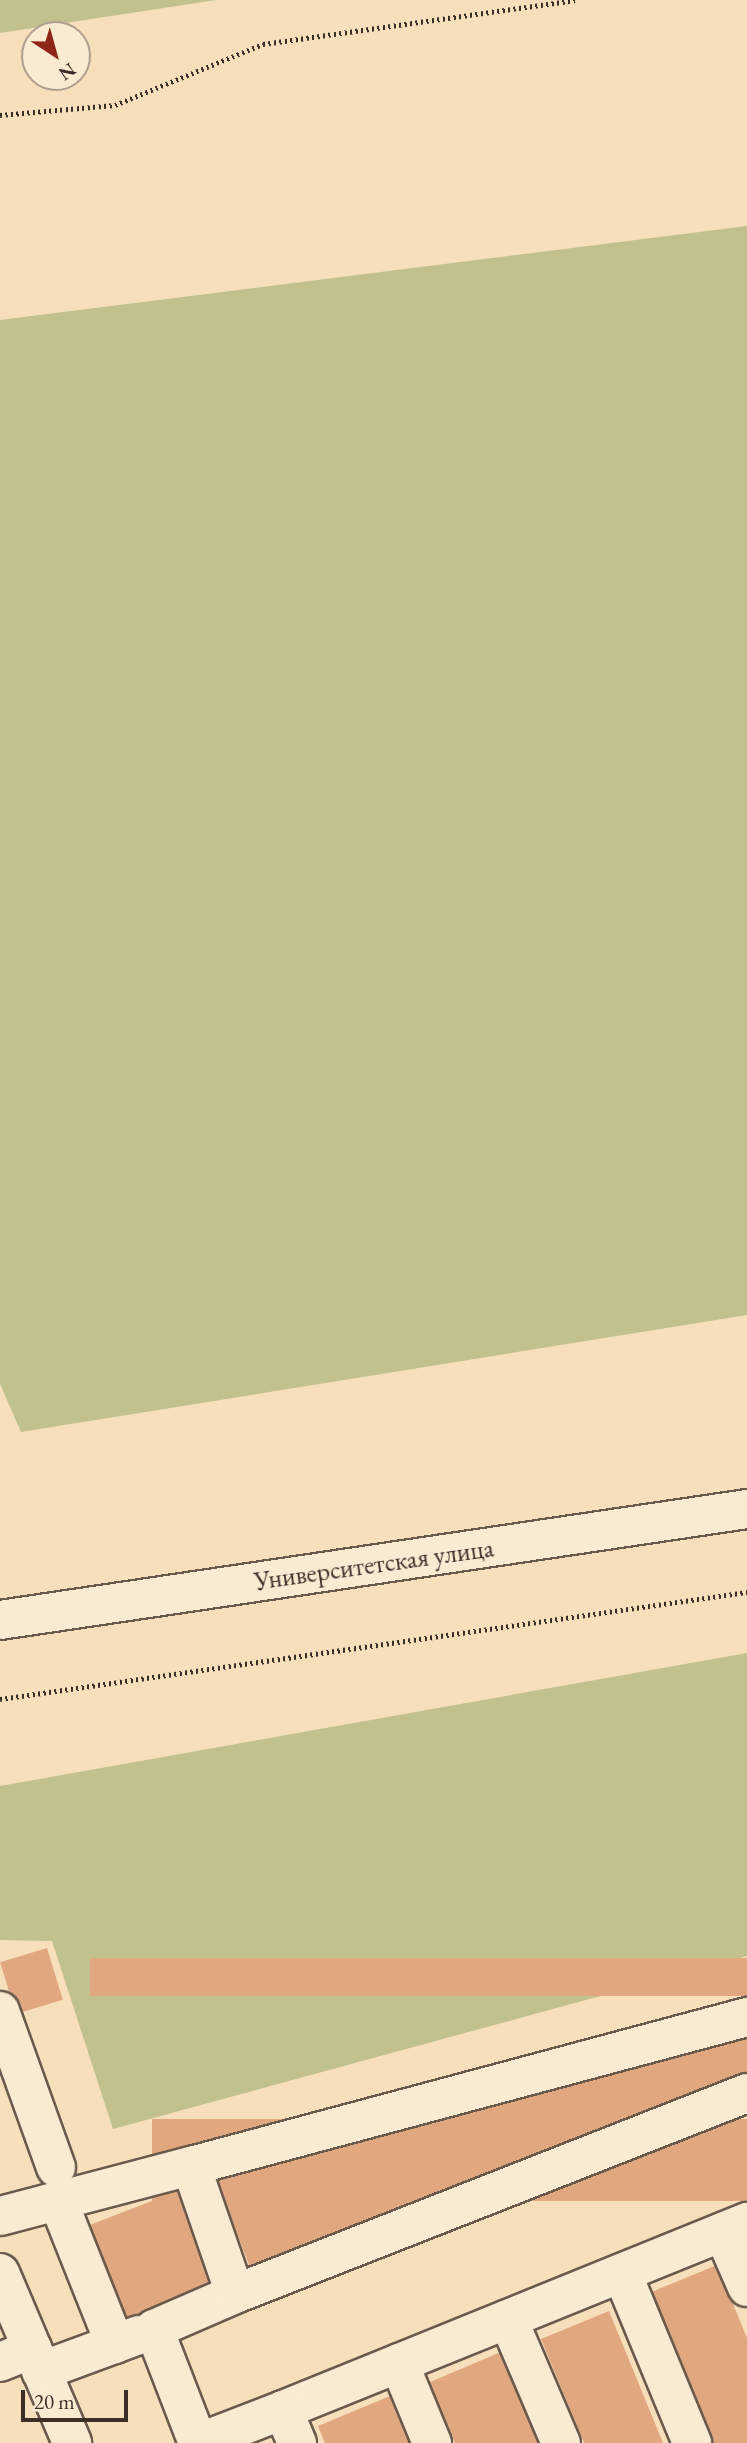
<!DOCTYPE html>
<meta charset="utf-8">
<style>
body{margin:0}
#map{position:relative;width:747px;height:2443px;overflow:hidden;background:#f6dfba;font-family:"EB Garamond",serif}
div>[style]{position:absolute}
.green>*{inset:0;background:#c0c18d}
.building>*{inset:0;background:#e1a77f;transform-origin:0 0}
.path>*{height:4.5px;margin-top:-2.25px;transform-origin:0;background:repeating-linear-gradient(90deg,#3a2e27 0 2px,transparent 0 5.5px)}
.roads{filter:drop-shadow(2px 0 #695a4c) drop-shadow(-2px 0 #695a4c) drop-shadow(0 2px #695a4c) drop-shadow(0 -2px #695a4c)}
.minor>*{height:38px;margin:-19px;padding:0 19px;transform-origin:19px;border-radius:19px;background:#f9ead2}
span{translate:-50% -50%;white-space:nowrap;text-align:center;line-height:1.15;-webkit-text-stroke:5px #f9ead2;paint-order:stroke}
.street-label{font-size:26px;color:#3a2e27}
.north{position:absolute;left:21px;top:21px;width:70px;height:70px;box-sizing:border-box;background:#f9ead2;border:2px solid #ad9f8e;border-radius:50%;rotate:144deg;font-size:19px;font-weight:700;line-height:28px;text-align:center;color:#3a2e27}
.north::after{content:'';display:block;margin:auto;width:24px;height:32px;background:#8f2418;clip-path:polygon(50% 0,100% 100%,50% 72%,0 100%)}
.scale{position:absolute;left:21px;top:2390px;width:107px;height:32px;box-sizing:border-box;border:4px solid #3a2e27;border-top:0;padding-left:9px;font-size:21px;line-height:24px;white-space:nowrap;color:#3a2e27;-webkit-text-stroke:5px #f9ead2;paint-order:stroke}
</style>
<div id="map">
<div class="green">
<div style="clip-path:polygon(0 0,216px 0,0 33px)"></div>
<div style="clip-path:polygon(747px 226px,747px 1315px,21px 1432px,0 1384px,0 320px)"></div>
<div style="clip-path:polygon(747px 1653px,747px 1956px,113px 2129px,52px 1941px,0 1940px,0 1786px)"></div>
</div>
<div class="building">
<div style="left:47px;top:1948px;width:54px;height:49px;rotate:73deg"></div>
<div style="left:747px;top:1958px;width:38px;height:657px;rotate:90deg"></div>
<div style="clip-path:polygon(747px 2034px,747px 2077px,251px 2270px,216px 2179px,252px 2169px,261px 2186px,480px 2106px)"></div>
<div style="left:747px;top:2119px;width:82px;height:595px;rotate:90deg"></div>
<div style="left:178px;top:2191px;width:103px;height:94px;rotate:69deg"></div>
<div style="clip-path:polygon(717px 2265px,747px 2338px,747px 2443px,710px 2443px,649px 2293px)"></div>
<div style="clip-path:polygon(609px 2311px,663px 2443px,584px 2443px,541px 2339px)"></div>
<div style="clip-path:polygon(501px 2352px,539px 2443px,455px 2443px,430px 2382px)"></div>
<div style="clip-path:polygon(390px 2396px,409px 2443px,325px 2443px,318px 2426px)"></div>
</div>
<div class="path">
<div style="left:0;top:115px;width:115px;rotate:-5deg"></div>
<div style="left:115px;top:105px;width:160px;rotate:-22.4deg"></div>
<div style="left:263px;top:44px;width:315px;rotate:-8deg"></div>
<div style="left:0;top:1699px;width:755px;rotate:-8.15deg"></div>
</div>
<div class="roads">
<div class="minor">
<div style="left:0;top:1620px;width:755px;rotate:-8.45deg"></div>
<div style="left:0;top:2011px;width:166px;rotate:70.3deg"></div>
<div style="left:191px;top:2166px;width:576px;rotate:-15deg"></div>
<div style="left:58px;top:2201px;width:154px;rotate:68.3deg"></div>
<div style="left:0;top:2216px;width:197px;rotate:-14.7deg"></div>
<div style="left:191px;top:2166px;width:135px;rotate:71deg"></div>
<div style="left:235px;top:2294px;width:88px;rotate:156.6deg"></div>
<div style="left:154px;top:2329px;width:122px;rotate:68.9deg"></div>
<div style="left:723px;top:2232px;width:60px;rotate:66.4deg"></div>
<div style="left:0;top:2273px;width:185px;rotate:67deg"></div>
<div style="left:622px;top:2273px;width:184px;rotate:67.6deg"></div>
<div style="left:235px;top:2294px;width:550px;rotate:-21.43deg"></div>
<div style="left:508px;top:2319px;width:135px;rotate:66.9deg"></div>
<div style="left:0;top:2362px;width:35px;rotate:-22deg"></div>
<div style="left:399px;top:2363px;width:87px;rotate:67.6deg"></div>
<div style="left:41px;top:2371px;width:104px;rotate:-20.2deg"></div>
<div style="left:283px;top:2410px;width:501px;rotate:-22.06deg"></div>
<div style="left:198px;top:2443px;width:91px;rotate:-21.2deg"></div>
<div style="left:283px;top:2410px;width:36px;rotate:67deg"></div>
</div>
</div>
<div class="street-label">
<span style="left:374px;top:1565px;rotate:-8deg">Университетская улица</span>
</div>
<div class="north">N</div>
<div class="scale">20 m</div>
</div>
